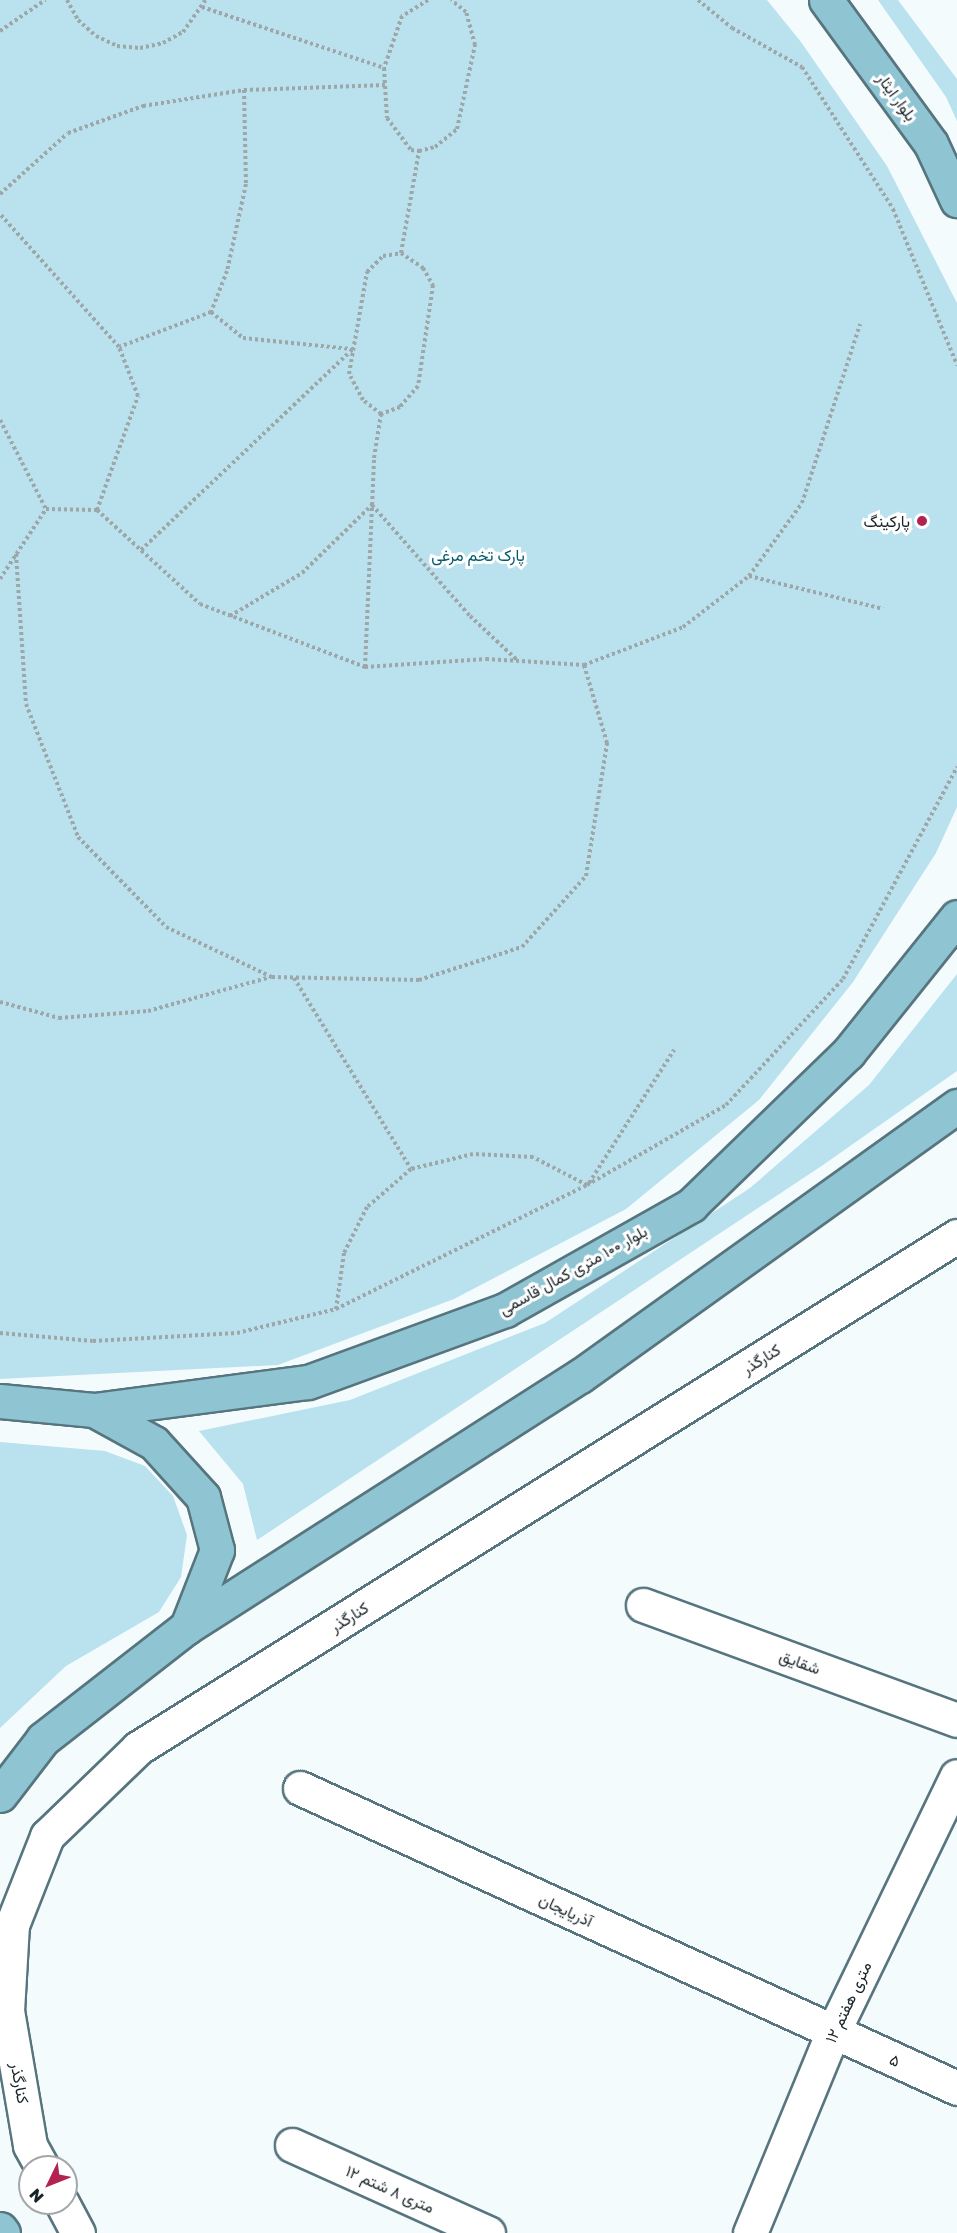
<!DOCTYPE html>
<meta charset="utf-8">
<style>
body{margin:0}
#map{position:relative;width:957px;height:2233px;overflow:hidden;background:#f4fbfd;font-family:"Golos Text",Vazirmatn,sans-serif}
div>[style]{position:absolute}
.green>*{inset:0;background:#b9e1ee}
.path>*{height:4px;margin-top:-2px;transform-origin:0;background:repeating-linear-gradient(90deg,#9da6a9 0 3px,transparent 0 6px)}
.roads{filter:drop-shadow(2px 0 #57757e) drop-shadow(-2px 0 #57757e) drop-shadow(0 2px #57757e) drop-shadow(0 -2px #57757e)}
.minor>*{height:33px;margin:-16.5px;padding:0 16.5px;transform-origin:16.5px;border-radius:16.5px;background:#fff}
.major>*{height:33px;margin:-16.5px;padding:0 16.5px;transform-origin:16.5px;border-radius:16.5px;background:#8fc4d2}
.dots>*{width:16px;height:16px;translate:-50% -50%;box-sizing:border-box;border:3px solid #fff;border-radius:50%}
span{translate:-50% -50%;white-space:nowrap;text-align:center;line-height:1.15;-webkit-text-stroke:6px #fff;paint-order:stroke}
.street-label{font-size:16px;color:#182428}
.poi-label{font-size:16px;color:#182428}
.right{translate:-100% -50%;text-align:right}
.park-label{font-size:16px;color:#025a6c}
.north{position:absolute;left:18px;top:2155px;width:60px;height:60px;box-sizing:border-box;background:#fff;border:2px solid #a3a7a9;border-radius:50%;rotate:227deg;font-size:16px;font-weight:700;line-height:24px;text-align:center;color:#182428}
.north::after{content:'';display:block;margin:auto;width:21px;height:27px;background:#b32351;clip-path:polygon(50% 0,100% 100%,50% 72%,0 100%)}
</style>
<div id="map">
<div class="green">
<div style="clip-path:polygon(0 0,767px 0,801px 42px,887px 166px,957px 303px,957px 807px,936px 853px,853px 982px,759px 1100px,626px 1209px,454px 1299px,278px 1365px,0 1379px)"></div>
<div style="clip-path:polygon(878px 0,898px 0,957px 79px,957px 121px,946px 97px)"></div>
<div style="clip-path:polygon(957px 974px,957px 1071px,823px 1165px,257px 1540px,243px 1484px,199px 1431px,350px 1400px,545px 1323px,750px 1188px,869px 1085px)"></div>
<div style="clip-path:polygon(0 1442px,105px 1451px,145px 1466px,173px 1496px,187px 1535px,181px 1577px,159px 1612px,66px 1666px,0 1728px)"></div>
</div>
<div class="path">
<div style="left:67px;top:0;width:23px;rotate:61deg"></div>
<div style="left:78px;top:20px;width:24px;rotate:42deg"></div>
<div style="left:96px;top:36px;width:23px;rotate:25deg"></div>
<div style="left:117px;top:46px;width:23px;rotate:5deg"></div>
<div style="left:140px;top:48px;width:24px;rotate:-12deg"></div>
<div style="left:163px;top:43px;width:23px;rotate:-29deg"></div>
<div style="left:183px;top:32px;width:39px;rotate:-55deg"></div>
<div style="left:428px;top:0;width:31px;rotate:148deg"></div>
<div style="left:402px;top:16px;width:55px;rotate:109.1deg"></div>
<div style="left:384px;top:68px;width:50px;rotate:86.6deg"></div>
<div style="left:387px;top:118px;width:40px;rotate:53deg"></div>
<div style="left:411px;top:150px;width:8px;rotate:7deg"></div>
<div style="left:419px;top:151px;width:16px;rotate:-14deg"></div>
<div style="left:435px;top:147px;width:28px;rotate:-39deg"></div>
<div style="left:457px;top:129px;width:86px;rotate:-77.9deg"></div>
<div style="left:475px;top:45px;width:34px;rotate:-105deg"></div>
<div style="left:466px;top:12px;width:19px;rotate:-141deg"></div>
<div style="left:698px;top:0;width:44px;rotate:39.5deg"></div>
<div style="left:732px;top:28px;width:80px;rotate:29.1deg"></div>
<div style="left:802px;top:67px;width:169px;rotate:57.3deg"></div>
<div style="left:893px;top:209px;width:169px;rotate:67.7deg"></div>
<div style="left:202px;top:7px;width:192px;rotate:18.5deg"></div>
<div style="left:0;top:31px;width:55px;rotate:-34.6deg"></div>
<div style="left:244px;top:90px;width:141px;rotate:-2deg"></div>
<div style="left:0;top:194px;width:91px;rotate:-41.9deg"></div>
<div style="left:68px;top:133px;width:80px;rotate:-19.8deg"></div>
<div style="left:143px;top:106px;width:102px;rotate:-9deg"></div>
<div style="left:244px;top:90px;width:94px;rotate:88.8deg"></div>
<div style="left:246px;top:184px;width:89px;rotate:102.3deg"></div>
<div style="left:227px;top:271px;width:44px;rotate:111.3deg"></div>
<div style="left:211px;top:312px;width:98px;rotate:159.2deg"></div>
<div style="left:119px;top:347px;width:178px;rotate:-131.8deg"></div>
<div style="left:401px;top:253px;width:27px;rotate:34deg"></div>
<div style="left:423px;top:268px;width:20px;rotate:60deg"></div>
<div style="left:433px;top:285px;width:102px;rotate:98.4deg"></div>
<div style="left:418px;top:386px;width:28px;rotate:131deg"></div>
<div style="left:400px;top:407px;width:20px;rotate:160deg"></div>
<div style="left:381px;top:414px;width:23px;rotate:-142deg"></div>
<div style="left:363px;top:400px;width:30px;rotate:-118deg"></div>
<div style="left:349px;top:374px;width:104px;rotate:-80deg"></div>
<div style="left:367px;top:272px;width:23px;rotate:-45deg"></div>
<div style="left:383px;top:256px;width:18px;rotate:-9deg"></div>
<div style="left:401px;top:253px;width:104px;rotate:-80deg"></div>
<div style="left:211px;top:312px;width:41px;rotate:39.1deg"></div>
<div style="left:243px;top:338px;width:110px;rotate:5.8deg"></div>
<div style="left:0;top:420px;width:100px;rotate:62.7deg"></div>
<div style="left:97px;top:510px;width:121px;rotate:-70.2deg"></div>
<div style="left:138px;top:396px;width:53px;rotate:-111.2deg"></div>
<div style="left:141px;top:550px;width:291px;rotate:-43.5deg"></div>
<div style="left:16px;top:554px;width:150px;rotate:86.2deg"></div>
<div style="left:26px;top:704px;width:143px;rotate:68.6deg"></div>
<div style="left:78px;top:837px;width:126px;rotate:45.6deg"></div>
<div style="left:166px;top:927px;width:117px;rotate:25.3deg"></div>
<div style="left:272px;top:977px;width:147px;rotate:1.2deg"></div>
<div style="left:419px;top:980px;width:108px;rotate:-17.8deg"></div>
<div style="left:522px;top:947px;width:96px;rotate:-48deg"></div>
<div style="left:586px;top:876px;width:135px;rotate:-81deg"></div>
<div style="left:607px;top:743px;width:81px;rotate:-106.4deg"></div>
<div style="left:749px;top:576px;width:138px;rotate:13.8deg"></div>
<div style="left:0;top:579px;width:84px;rotate:-56.7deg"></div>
<div style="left:46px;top:509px;width:51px;rotate:1.1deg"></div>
<div style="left:97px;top:510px;width:139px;rotate:42.4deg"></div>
<div style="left:200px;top:604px;width:177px;rotate:20.9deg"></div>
<div style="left:365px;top:667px;width:121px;rotate:-3.8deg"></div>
<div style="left:486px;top:659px;width:98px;rotate:3.5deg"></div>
<div style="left:584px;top:665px;width:106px;rotate:-21deg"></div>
<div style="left:683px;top:627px;width:83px;rotate:-37.7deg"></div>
<div style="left:749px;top:576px;width:90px;rotate:-54deg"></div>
<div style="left:802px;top:503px;width:188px;rotate:-72deg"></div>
<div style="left:230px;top:616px;width:84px;rotate:-30.8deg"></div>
<div style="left:302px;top:573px;width:98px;rotate:-44.2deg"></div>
<div style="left:372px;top:505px;width:148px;rotate:48.6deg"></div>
<div style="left:470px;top:616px;width:64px;rotate:43.1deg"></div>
<div style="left:365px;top:667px;width:209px;rotate:-87.5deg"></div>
<div style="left:374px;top:458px;width:45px;rotate:-81deg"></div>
<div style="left:294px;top:978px;width:224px;rotate:58.5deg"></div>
<div style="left:0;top:1002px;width:61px;rotate:15.2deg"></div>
<div style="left:59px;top:1018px;width:89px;rotate:-4.5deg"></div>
<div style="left:148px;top:1011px;width:128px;rotate:-15.5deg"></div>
<div style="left:589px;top:1183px;width:158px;rotate:-57.4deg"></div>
<div style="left:587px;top:1185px;width:160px;rotate:-29.9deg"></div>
<div style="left:726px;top:1105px;width:172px;rotate:-47.1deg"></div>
<div style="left:843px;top:979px;width:241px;rotate:-61.7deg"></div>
<div style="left:0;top:1333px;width:93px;rotate:4.9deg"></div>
<div style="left:93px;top:1341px;width:144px;rotate:-3.2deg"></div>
<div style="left:237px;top:1333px;width:102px;rotate:-13.6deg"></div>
<div style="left:336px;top:1309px;width:280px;rotate:-26.3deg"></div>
<div style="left:587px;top:1185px;width:61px;rotate:-152.6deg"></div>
<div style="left:533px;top:1157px;width:60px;rotate:-177.1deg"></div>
<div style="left:473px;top:1154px;width:64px;rotate:166.4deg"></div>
<div style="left:411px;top:1169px;width:58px;rotate:139.2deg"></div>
<div style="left:367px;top:1207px;width:51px;rotate:116.6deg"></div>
<div style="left:344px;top:1253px;width:57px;rotate:98.1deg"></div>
</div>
<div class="roads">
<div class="minor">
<div style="left:643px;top:1605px;width:334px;rotate:20.1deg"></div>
<div style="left:300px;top:1788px;width:722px;rotate:24.54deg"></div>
<div style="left:292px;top:2145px;width:215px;rotate:24.2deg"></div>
<div style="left:42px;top:2167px;width:25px;rotate:-119deg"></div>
<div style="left:30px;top:2145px;width:136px;rotate:-99.7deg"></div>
<div style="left:7px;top:2011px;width:86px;rotate:-86.7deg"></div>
<div style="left:12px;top:1925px;width:96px;rotate:-68.5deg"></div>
<div style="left:47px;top:1836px;width:127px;rotate:-44deg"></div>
<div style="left:138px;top:1748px;width:966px;rotate:-32.01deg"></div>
<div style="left:62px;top:2203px;width:34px;rotate:62deg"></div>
<div style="left:750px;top:2233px;width:217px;rotate:-67.6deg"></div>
<div style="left:833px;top:2032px;width:284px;rotate:-64.2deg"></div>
</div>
<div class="major">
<div style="left:826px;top:0;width:178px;rotate:53.9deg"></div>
<div style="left:931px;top:144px;width:62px;rotate:65.1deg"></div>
<div style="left:0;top:1401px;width:94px;rotate:5.5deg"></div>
<div style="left:94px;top:1410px;width:216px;rotate:-7.5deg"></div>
<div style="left:308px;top:1382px;width:210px;rotate:-20.1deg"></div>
<div style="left:505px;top:1310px;width:214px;rotate:-29.4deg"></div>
<div style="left:691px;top:1205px;width:219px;rotate:-44.1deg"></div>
<div style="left:848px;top:1053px;width:174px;rotate:-51.3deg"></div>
<div style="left:94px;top:1410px;width:68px;rotate:28.8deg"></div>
<div style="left:154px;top:1443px;width:73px;rotate:47.8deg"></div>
<div style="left:203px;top:1497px;width:55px;rotate:75.2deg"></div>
<div style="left:217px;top:1550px;width:83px;rotate:111.3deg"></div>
<div style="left:0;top:1795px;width:71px;rotate:-52.5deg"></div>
<div style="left:43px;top:1739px;width:182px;rotate:-37.9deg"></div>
<div style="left:187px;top:1627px;width:466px;rotate:-32.6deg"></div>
<div style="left:580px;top:1376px;width:464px;rotate:-35.6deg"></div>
<div style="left:0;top:2229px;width:5px;rotate:53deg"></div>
</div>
</div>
<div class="dots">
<div style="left:922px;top:521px;background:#b32351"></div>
</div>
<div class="street-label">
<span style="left:897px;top:97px;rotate:54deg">بلوار ایثار</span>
<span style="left:573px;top:1270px;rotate:-29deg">بلوار ۱۰۰ متری کمال قاسمی</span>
<span style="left:761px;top:1359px;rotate:-32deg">کنارگذر</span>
<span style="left:349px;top:1617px;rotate:-32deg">کنارگذر</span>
<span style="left:800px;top:1662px;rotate:20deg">شقایق</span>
<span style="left:566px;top:1910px;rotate:25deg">آذریایجان</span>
<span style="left:848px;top:2002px;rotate:-65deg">۱۲ متری هفتم</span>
<span style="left:895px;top:2060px;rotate:24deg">۵</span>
<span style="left:20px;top:2083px;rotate:80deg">کنارگذر</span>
<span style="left:390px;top:2189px;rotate:24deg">۱۲ متری ۸ شتم</span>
</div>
<div class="poi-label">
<span class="right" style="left:910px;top:521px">پارکینگ</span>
</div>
<div class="park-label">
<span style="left:478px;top:555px">پارک تخم مرغی</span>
</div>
<div class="north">N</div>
</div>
